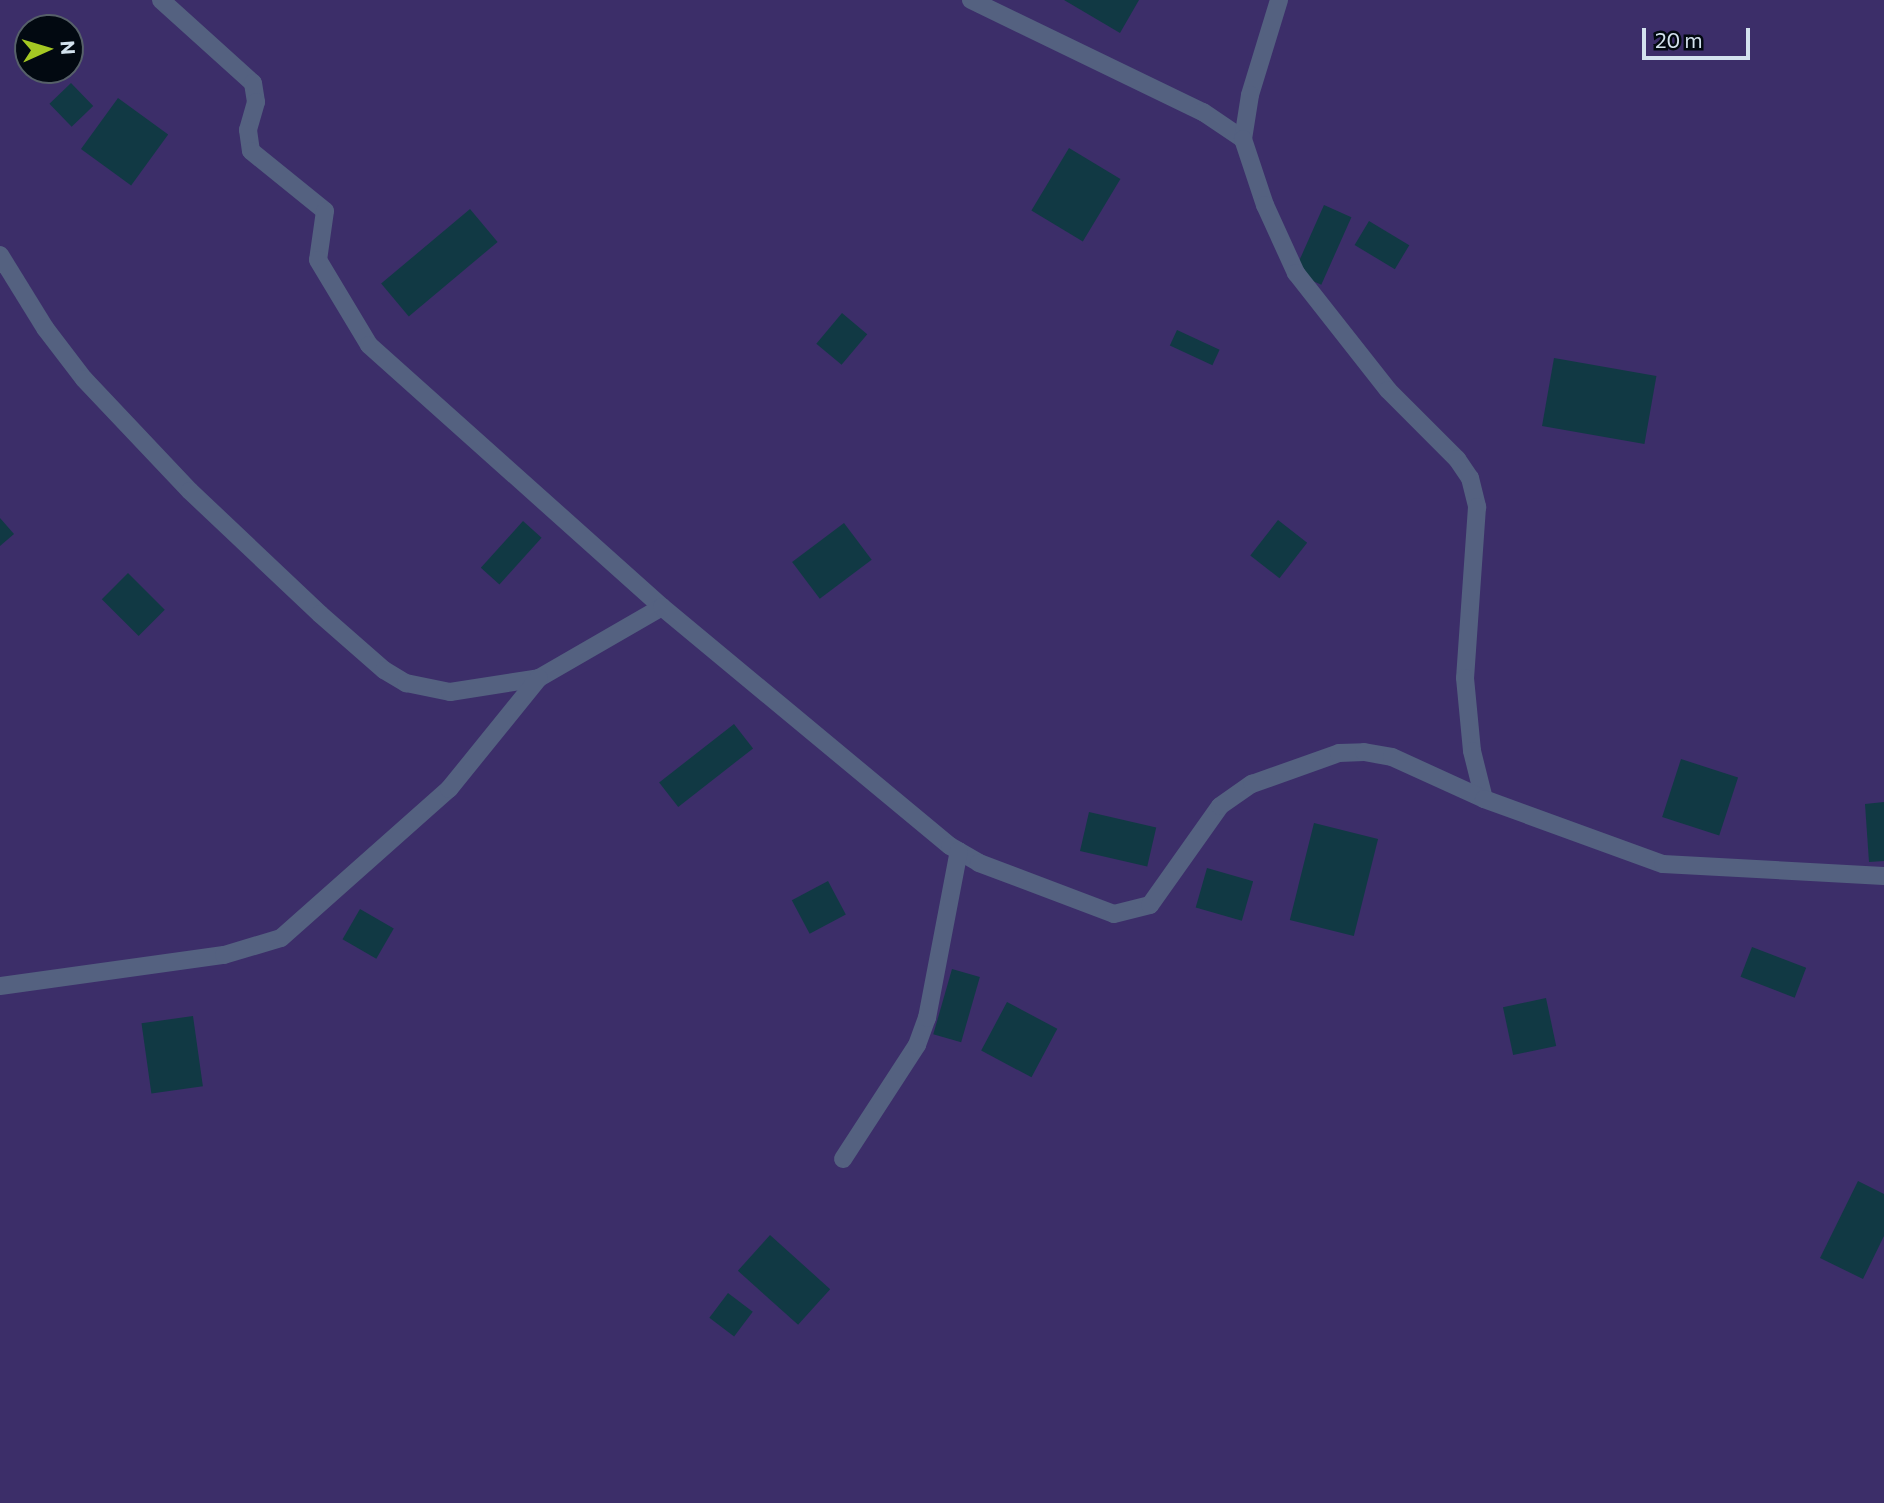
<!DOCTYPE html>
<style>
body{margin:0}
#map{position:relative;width:1884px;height:1503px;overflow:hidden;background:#072133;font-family:Commissioner,sans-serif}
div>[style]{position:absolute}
.green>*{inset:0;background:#3c2e69}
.building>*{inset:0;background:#113944;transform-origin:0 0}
.minor>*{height:18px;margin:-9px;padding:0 9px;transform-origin:9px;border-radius:9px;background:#546180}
span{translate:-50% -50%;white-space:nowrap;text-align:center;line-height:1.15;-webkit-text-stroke:6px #020911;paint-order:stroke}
.north{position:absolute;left:14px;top:14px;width:70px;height:70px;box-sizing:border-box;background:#020911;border:2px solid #566069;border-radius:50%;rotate:86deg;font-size:19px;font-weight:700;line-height:28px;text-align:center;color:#d3e2ee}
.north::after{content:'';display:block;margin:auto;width:24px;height:32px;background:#a5c823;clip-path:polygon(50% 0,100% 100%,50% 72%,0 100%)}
.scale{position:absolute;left:1642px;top:28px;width:108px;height:32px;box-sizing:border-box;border:4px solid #d3e2ee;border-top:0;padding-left:9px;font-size:21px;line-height:24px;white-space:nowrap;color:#d3e2ee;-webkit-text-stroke:5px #020911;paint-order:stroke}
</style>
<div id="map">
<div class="green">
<div style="clip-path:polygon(evenodd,0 0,1884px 0,1884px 1503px,0 1503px,0 0,28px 28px,70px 28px,70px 70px,28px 70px,28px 28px)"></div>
</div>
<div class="building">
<div style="clip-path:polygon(1064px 0,1139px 0,1120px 33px)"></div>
<div style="left:71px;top:83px;width:32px;height:30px;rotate:46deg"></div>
<div style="left:118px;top:98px;width:62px;height:63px;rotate:36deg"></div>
<div style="left:1069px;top:148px;width:60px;height:73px;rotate:31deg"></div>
<div style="left:1324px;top:205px;width:30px;height:74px;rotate:24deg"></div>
<div style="left:470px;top:209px;width:43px;height:116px;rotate:50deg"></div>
<div style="left:1369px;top:221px;width:47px;height:28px;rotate:31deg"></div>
<div style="left:842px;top:313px;width:33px;height:40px;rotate:40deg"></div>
<div style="left:1177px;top:330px;width:47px;height:17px;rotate:25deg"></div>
<div style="left:1554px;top:358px;width:104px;height:69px;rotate:10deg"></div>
<div style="clip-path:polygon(0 518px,14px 534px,0 546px)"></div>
<div style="left:1278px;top:520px;width:37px;height:45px;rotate:38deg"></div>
<div style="left:523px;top:521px;width:25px;height:63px;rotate:42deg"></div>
<div style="left:844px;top:523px;width:46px;height:65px;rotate:53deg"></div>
<div style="left:128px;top:573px;width:52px;height:37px;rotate:45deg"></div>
<div style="left:734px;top:724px;width:31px;height:95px;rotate:52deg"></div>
<div style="left:1681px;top:759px;width:60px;height:61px;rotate:18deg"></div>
<div style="clip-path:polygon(1884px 802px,1884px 861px,1869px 862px,1865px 804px)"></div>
<div style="left:1089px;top:812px;width:69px;height:40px;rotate:13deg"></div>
<div style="left:1314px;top:823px;width:66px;height:100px;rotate:14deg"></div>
<div style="left:1207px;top:868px;width:48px;height:41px;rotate:16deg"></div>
<div style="left:828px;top:881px;width:38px;height:41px;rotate:62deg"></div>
<div style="left:360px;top:909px;width:39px;height:35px;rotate:30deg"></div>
<div style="left:1752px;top:947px;width:58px;height:32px;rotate:21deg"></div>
<div style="left:952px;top:969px;width:29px;height:68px;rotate:16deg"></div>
<div style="left:1546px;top:998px;width:49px;height:44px;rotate:78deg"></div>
<div style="left:1007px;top:1002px;width:57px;height:55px;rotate:28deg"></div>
<div style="left:193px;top:1016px;width:71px;height:52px;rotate:82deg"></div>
<div style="clip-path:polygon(1858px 1181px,1884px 1194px,1884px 1236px,1863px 1279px,1820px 1258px)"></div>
<div style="left:770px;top:1235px;width:81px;height:48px;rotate:42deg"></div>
<div style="left:728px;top:1293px;width:31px;height:31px;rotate:37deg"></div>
</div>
<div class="minor">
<div style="left:161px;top:0;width:124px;rotate:42.1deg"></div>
<div style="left:253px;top:83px;width:19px;rotate:81deg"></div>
<div style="left:256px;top:102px;width:29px;rotate:106deg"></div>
<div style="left:248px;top:130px;width:21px;rotate:82deg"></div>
<div style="left:251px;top:151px;width:95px;rotate:39deg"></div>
<div style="left:325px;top:211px;width:49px;rotate:98.1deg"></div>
<div style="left:318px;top:260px;width:99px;rotate:59deg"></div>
<div style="left:369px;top:345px;width:393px;rotate:41.8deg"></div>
<div style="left:971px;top:0;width:258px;rotate:25.8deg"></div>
<div style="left:1203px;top:112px;width:48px;rotate:34deg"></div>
<div style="left:1279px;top:0;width:99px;rotate:107deg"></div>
<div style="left:1250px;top:95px;width:45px;rotate:99deg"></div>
<div style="left:1243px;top:139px;width:70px;rotate:71.6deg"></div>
<div style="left:1265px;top:205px;width:75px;rotate:65.5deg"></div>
<div style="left:1296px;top:273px;width:149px;rotate:51.8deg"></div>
<div style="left:1388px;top:390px;width:98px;rotate:45deg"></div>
<div style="left:1457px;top:459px;width:23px;rotate:56deg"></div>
<div style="left:1470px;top:478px;width:30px;rotate:76deg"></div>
<div style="left:1477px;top:507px;width:171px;rotate:94deg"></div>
<div style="left:1465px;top:678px;width:73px;rotate:84.5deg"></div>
<div style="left:1472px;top:751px;width:49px;rotate:76deg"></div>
<div style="left:0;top:255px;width:86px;rotate:58.3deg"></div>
<div style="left:45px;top:328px;width:64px;rotate:52.6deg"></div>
<div style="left:84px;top:379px;width:154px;rotate:46.6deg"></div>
<div style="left:190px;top:491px;width:179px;rotate:43.4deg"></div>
<div style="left:320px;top:614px;width:85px;rotate:41.2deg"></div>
<div style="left:384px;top:670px;width:26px;rotate:31deg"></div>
<div style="left:406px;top:683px;width:45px;rotate:11.6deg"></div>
<div style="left:450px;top:692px;width:90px;rotate:-8.9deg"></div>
<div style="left:539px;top:678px;width:142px;rotate:-30deg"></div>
<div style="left:662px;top:607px;width:374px;rotate:39.7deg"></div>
<div style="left:950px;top:846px;width:34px;rotate:30deg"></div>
<div style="left:979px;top:863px;width:144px;rotate:20.7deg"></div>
<div style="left:1114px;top:914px;width:37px;rotate:-14deg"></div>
<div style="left:1150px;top:905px;width:121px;rotate:-54.7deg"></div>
<div style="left:1220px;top:806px;width:39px;rotate:-35deg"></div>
<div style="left:1252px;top:784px;width:92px;rotate:-19.6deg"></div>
<div style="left:1339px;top:753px;width:25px;rotate:-2deg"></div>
<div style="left:1364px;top:752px;width:28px;rotate:10deg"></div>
<div style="left:1392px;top:757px;width:101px;rotate:24.5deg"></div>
<div style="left:1484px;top:799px;width:190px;rotate:20deg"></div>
<div style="left:1663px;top:864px;width:221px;rotate:3.1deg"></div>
<div style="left:0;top:986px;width:226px;rotate:-7.9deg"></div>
<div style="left:224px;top:955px;width:59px;rotate:-16.6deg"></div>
<div style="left:281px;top:938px;width:225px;rotate:-41.6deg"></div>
<div style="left:449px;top:789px;width:143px;rotate:-51deg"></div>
<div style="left:843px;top:1159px;width:136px;rotate:-57deg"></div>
<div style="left:917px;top:1045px;width:29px;rotate:-70deg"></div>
<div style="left:927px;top:1018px;width:170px;rotate:-79.2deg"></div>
</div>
<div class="north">N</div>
<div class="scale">20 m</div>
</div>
